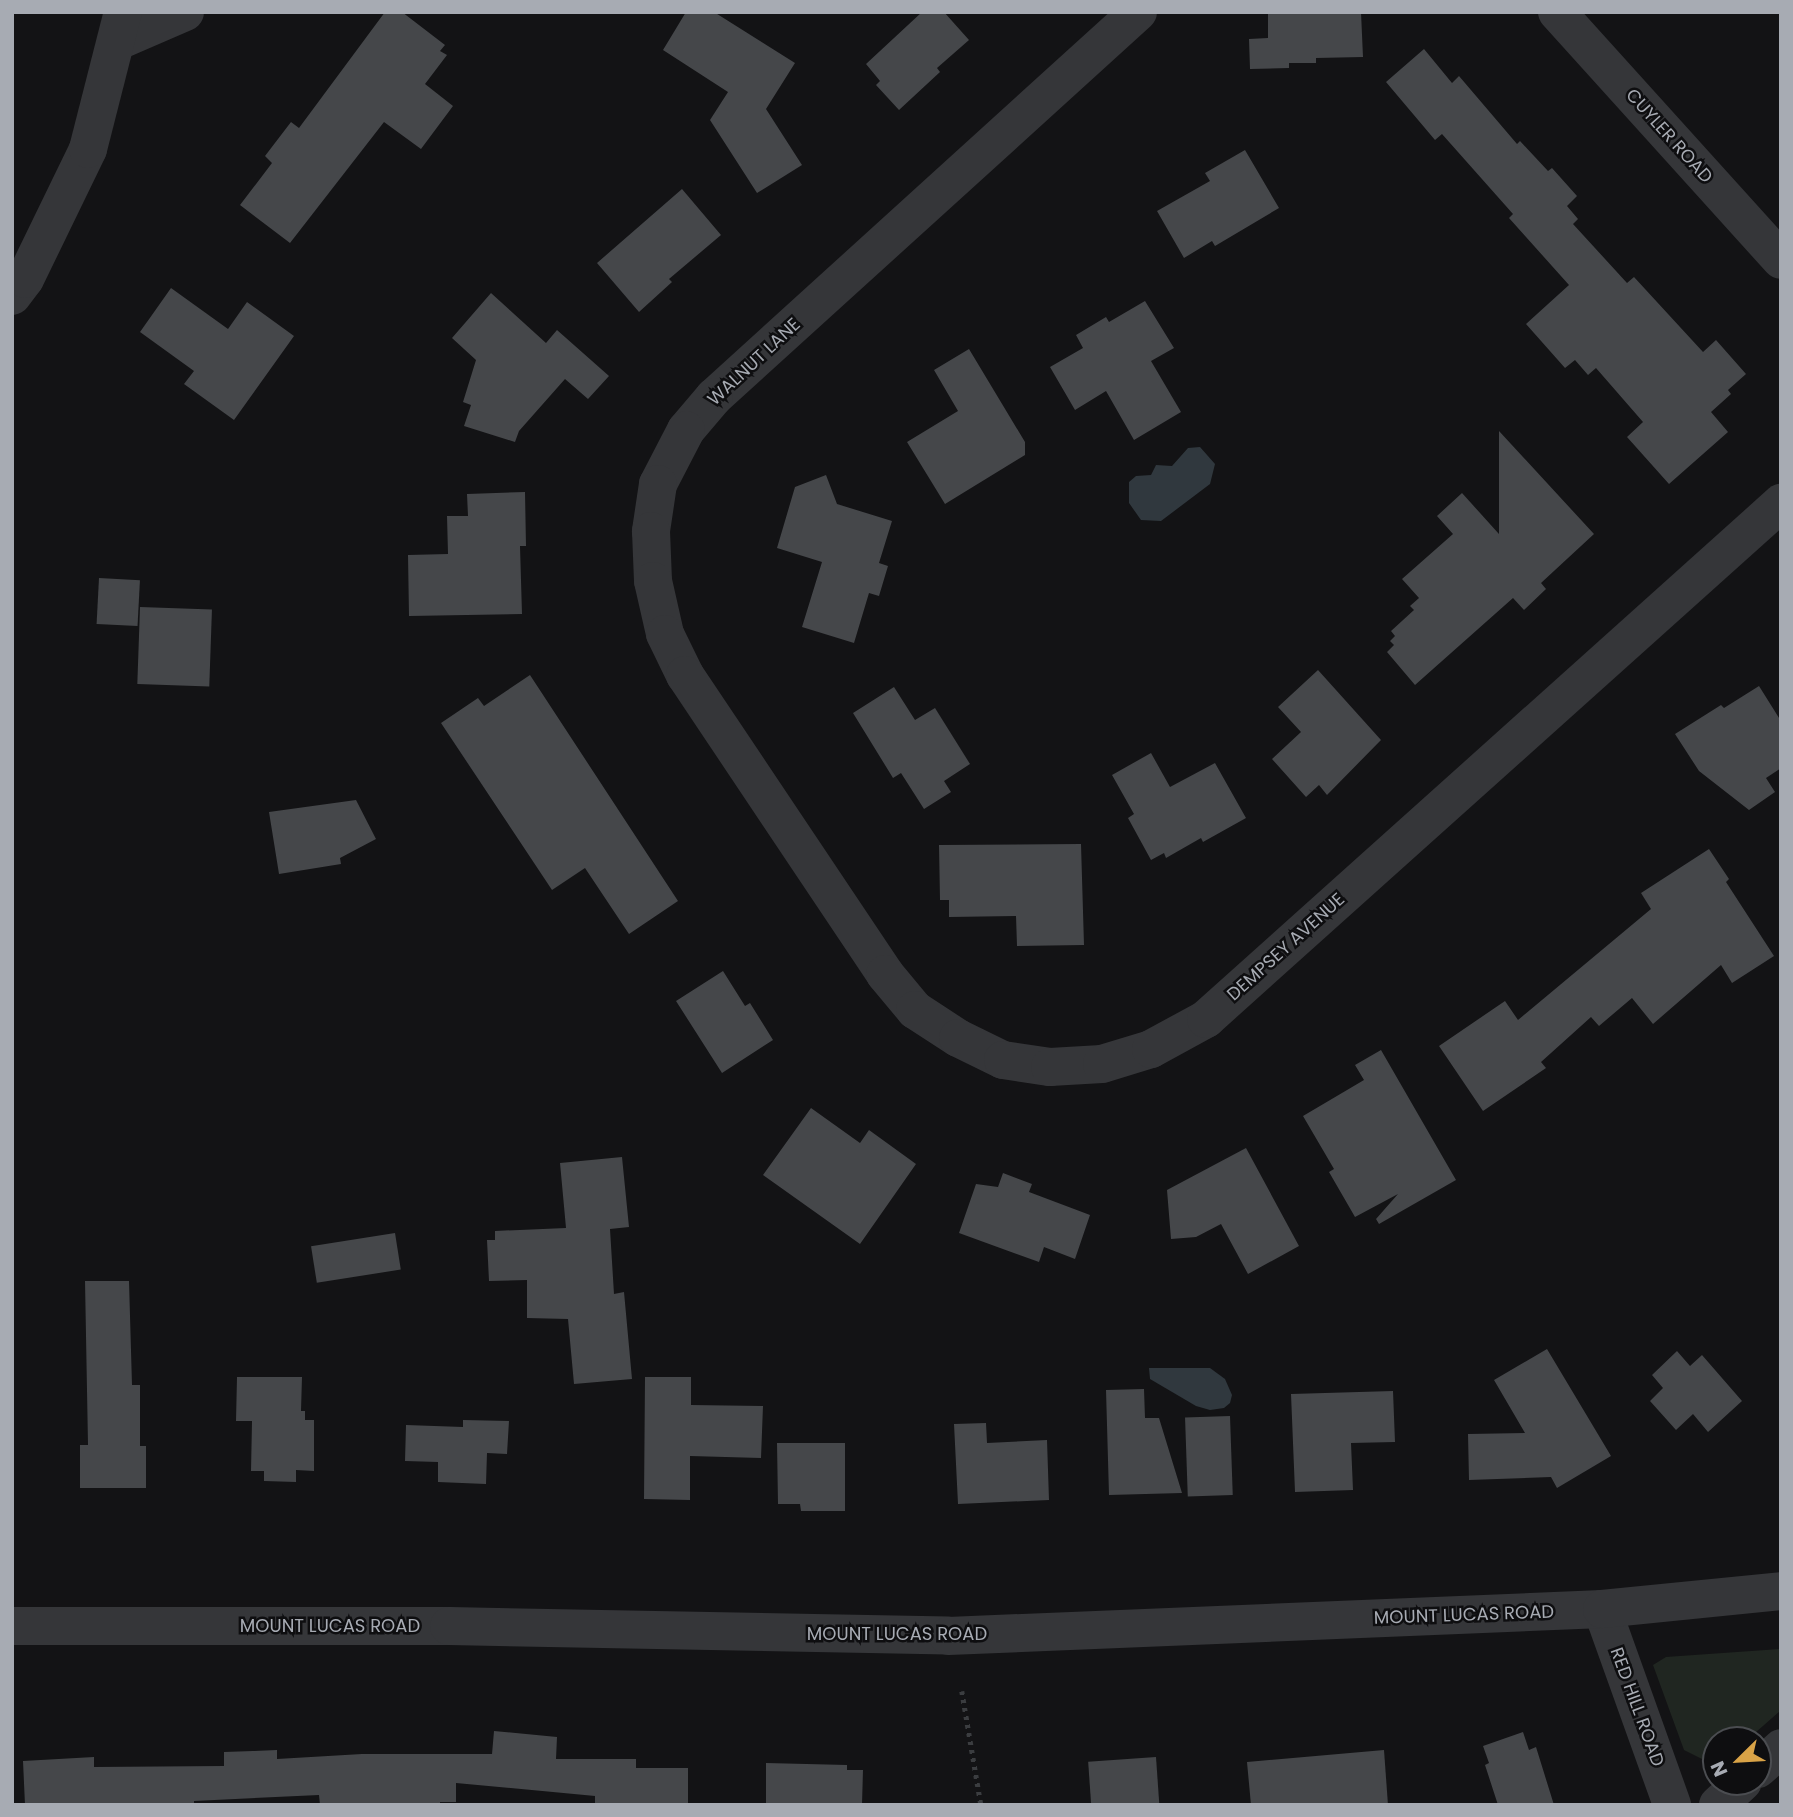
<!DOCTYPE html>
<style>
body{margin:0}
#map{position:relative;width:1793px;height:1817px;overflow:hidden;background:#131315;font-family:Poppins,sans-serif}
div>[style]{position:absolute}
.green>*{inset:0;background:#202621}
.water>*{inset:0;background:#30383e}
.building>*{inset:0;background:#45474a;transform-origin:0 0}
.path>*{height:4.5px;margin-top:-2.25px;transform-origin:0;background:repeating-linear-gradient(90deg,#3b3d40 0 3.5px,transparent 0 8.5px)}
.minor>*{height:38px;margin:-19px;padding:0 19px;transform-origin:19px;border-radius:19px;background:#353639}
span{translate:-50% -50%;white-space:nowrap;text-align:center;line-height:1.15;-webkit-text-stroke:5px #0e0e10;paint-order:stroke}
.street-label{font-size:18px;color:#a7abb3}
.frame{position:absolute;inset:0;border:14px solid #a7abb3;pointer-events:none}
.north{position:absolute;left:1702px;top:1726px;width:70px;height:70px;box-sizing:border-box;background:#0e0e10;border:2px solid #4b4d51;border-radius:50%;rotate:246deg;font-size:19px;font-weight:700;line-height:28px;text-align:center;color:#a7abb3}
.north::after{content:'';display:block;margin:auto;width:24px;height:32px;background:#d9a347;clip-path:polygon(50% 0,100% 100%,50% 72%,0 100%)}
</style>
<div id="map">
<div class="green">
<div style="clip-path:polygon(1781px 1649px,1781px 1710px,1747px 1740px,1716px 1740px,1716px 1760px,1708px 1762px,1684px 1750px,1653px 1665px,1666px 1657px)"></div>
</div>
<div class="water">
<div style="clip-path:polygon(1200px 447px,1215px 464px,1210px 484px,1161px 521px,1141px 520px,1129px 503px,1129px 482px,1136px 476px,1151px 475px,1156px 465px,1172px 466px,1188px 448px)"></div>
<div style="clip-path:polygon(1149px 1368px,1210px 1368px,1225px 1379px,1232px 1395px,1230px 1403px,1224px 1408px,1210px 1410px,1196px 1406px,1150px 1379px)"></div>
</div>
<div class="building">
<div style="clip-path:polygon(385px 12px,402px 12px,445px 45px,440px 51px,447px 55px,425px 84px,453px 106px,421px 149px,384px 122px,290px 243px,240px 205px,272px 163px,265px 156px,291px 122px,299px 128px)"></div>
<div style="clip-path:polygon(686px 12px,714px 12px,795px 63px,766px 109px,802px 165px,757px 193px,710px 120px,728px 92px,663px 50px)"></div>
<div style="clip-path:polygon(922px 12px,944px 12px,969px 40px,937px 68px,940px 72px,899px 110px,876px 85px,880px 81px,866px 64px)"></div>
<div style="clip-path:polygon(1268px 12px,1361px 12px,1363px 57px,1316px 58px,1316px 63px,1289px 63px,1289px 68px,1250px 69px,1249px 39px,1268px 38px)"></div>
<div style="clip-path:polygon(1424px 49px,1452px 83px,1459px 76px,1517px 144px,1520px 141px,1548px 171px,1552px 168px,1577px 196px,1567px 206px,1578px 219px,1573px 224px,1627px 283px,1634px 277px,1703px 352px,1716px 340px,1746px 374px,1728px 390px,1731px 394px,1711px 412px,1728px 432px,1669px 484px,1627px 437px,1643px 422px,1596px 368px,1588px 375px,1575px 360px,1565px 368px,1526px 324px,1569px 285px,1509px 218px,1513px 214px,1442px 134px,1435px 140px,1386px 82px)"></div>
<div style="clip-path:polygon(1245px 150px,1279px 208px,1215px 246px,1212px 241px,1184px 258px,1157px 211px,1210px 181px,1205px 173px)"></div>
<div style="clip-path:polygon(682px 189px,721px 235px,669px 279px,672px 282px,639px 312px,597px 263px)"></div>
<div style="clip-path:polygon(171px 288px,228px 329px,247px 302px,294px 336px,234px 420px,184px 384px,194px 371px,140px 332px)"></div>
<div style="clip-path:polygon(491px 293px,546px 343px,557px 330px,609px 376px,588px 399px,565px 379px,519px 431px,515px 442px,464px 426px,471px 405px,463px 402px,476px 360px,452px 338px)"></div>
<div style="clip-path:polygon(1145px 301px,1174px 348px,1151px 361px,1181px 412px,1134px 440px,1106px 391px,1075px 410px,1050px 367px,1083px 348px,1076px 335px,1106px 317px,1109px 322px)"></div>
<div style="clip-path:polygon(969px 349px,1025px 442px,1025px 455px,945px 504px,907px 442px,958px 411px,934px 370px)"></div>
<div style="clip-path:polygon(1499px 431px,1594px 534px,1541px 583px,1546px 589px,1524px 610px,1513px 598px,1415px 685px,1387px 652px,1394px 645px,1390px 641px,1395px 636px,1391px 631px,1414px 610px,1410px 606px,1419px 598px,1402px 579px,1453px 534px,1437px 516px,1462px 493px,1499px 534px)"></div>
<div style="clip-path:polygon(826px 475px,837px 504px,892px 521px,879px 563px,888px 566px,879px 596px,869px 593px,854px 643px,802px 627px,822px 562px,777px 548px,795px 487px)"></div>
<div style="clip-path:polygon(525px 492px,526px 546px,520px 546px,522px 614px,409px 616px,408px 555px,448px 554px,447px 516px,468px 516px,467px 494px)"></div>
<div style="left:99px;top:578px;width:41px;height:46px;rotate:3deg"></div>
<div style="left:140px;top:607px;width:72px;height:77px;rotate:2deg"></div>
<div style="clip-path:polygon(1318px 670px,1381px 740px,1327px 795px,1319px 785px,1306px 797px,1272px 759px,1301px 732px,1278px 707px)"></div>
<div style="clip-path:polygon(530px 675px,678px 901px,629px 934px,585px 868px,552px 890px,441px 723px,478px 698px,484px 706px)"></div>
<div style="clip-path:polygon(1759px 686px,1781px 721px,1781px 768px,1766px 778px,1775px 792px,1749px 810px,1699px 771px,1675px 734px,1721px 705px,1724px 708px)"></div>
<div style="clip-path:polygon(894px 687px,915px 720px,935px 708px,970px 764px,944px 781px,951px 792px,924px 809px,901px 773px,893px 778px,853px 713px)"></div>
<div style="clip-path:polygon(1151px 753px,1170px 787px,1215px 763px,1246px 818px,1203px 842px,1201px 838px,1166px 858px,1164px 853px,1151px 860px,1128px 818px,1134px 814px,1112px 775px)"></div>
<div style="clip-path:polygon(356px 800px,376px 839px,340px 858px,341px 864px,279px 874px,269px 812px)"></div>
<div style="clip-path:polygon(1081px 844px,1084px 945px,1017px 946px,1016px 916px,949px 917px,949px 900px,940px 900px,939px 845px)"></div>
<div style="clip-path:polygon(1709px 849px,1729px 879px,1726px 882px,1774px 956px,1732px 983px,1721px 965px,1653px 1024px,1632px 998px,1599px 1026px,1591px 1017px,1541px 1062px,1546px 1068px,1483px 1111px,1439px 1046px,1505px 1001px,1518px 1020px,1651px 909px,1641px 893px)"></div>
<div style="clip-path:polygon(723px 971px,745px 1006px,750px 1003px,773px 1040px,722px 1073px,676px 1001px)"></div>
<div style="clip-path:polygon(1381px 1050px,1456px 1180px,1379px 1224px,1376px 1219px,1398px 1194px,1355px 1217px,1329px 1172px,1334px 1169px,1303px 1116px,1364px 1080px,1355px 1065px)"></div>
<div style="clip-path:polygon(811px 1108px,860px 1143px,869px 1130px,916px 1164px,860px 1244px,763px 1175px)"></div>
<div style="clip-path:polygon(1246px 1148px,1299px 1246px,1248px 1274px,1221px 1224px,1196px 1237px,1171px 1239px,1167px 1190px)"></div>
<div style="clip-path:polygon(622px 1157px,629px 1227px,610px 1229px,614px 1294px,624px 1292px,632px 1379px,574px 1384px,568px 1319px,527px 1318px,527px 1280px,489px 1281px,487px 1240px,495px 1240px,495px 1231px,566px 1228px,560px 1163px)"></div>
<div style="clip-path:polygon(1003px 1173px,1032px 1184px,1029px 1192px,1090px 1215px,1075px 1259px,1044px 1247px,1039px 1262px,959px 1233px,976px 1184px,998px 1187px)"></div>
<div style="left:395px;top:1233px;width:37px;height:85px;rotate:81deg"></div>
<div style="clip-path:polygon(85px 1281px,129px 1281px,132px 1385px,140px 1385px,140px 1446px,146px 1446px,146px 1488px,80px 1488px,80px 1445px,88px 1445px)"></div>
<div style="clip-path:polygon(1547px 1349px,1611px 1456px,1557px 1488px,1551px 1477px,1469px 1480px,1468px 1434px,1525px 1433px,1494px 1380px)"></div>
<div style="clip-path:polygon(1677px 1351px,1690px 1366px,1702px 1355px,1742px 1401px,1708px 1432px,1693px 1414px,1676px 1430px,1650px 1401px,1663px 1388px,1652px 1375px)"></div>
<div style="clip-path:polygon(237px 1377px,302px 1377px,301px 1411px,305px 1411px,305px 1420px,314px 1420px,314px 1471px,296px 1470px,296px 1482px,264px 1481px,264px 1471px,251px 1471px,252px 1421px,236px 1421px)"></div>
<div style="clip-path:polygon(645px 1377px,691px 1377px,691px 1405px,763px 1406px,761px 1458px,690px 1456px,690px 1500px,644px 1499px)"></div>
<div style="clip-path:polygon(1144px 1389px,1145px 1418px,1159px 1418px,1182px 1493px,1109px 1495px,1106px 1390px)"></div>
<div style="clip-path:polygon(1393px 1391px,1395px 1442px,1351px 1443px,1353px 1490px,1295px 1492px,1291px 1394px)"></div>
<div style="left:1230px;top:1416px;width:79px;height:45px;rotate:88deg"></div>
<div style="clip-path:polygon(463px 1420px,509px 1421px,507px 1454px,487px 1453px,486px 1484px,438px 1482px,438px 1462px,405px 1461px,406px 1425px,463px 1427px)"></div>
<div style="clip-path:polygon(986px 1423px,987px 1443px,1047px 1440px,1049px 1500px,958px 1504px,954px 1424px)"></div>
<div style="clip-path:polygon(777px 1443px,845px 1443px,845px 1511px,801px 1511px,800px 1504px,778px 1504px)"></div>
<div style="clip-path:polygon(494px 1731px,557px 1737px,556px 1759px,636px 1759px,636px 1768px,688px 1768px,688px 1805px,603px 1805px,595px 1803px,595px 1796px,456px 1783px,456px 1802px,440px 1802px,440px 1805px,320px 1805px,319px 1795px,194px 1801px,194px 1805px,25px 1805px,23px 1761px,94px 1757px,94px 1767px,224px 1766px,224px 1752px,253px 1751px,277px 1750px,277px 1759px,362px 1754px,492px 1754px)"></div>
<div style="clip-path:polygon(1523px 1732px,1529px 1750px,1536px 1747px,1554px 1805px,1498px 1805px,1485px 1765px,1489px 1763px,1483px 1746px)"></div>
<div style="clip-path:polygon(1384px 1750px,1388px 1805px,1251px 1805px,1247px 1762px)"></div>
<div style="left:1156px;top:1757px;width:48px;height:68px;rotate:86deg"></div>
<div style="clip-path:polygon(766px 1763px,847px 1765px,847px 1770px,863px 1770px,862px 1805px,766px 1805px)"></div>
</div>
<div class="path">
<div style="left:962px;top:1691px;width:116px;rotate:80.5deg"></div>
</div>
<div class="minor">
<div style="left:1138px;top:12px;width:573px;rotate:137.76deg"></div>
<div style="left:714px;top:397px;width:43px;rotate:130.3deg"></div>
<div style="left:686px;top:430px;width:61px;rotate:117.4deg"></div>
<div style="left:658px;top:484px;width:48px;rotate:98.5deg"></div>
<div style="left:651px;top:531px;width:50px;rotate:87.7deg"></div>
<div style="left:653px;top:581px;width:54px;rotate:77.2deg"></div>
<div style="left:665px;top:634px;width:46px;rotate:64deg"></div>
<div style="left:685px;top:675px;width:360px;rotate:56.2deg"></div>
<div style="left:885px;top:974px;width:47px;rotate:50.2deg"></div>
<div style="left:915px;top:1010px;width:51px;rotate:33.1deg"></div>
<div style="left:958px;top:1038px;width:50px;rotate:26.1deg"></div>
<div style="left:1003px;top:1060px;width:48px;rotate:8.5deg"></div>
<div style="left:1050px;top:1067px;width:52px;rotate:-3.3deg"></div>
<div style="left:1102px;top:1064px;width:51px;rotate:-17deg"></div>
<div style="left:1151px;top:1049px;width:63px;rotate:-28.6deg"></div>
<div style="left:1206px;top:1019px;width:773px;rotate:-41.9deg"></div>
<div style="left:1557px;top:12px;width:334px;rotate:47.9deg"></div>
<div style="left:118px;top:41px;width:73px;rotate:-23.4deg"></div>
<div style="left:12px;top:296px;width:21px;rotate:-53deg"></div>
<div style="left:25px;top:279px;width:144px;rotate:-64.1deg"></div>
<div style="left:88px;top:149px;width:141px;rotate:-75.7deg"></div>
<div style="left:1602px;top:1609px;width:208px;rotate:70.3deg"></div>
<div style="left:12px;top:1626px;width:437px"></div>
<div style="left:449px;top:1626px;width:499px;rotate:1.1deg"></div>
<div style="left:948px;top:1636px;width:655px;rotate:-2.36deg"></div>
<div style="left:1602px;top:1609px;width:180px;rotate:-5.7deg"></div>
<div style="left:1758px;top:1769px;width:31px;rotate:-42deg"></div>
<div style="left:1718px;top:1805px;width:34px;rotate:-43deg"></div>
</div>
<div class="street-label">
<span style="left:1669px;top:136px;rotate:48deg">CUYLER ROAD</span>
<span style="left:754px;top:362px;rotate:-43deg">WALNUT LANE</span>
<span style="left:1286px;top:947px;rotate:-42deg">DEMPSEY AVENUE</span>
<span style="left:1464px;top:1615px;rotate:-2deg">MOUNT LUCAS ROAD</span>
<span style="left:330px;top:1626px">MOUNT LUCAS ROAD</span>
<span style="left:897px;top:1634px">MOUNT LUCAS ROAD</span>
<span style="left:1637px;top:1707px;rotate:70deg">RED HILL ROAD</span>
</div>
<div class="frame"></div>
<div class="north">N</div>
</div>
